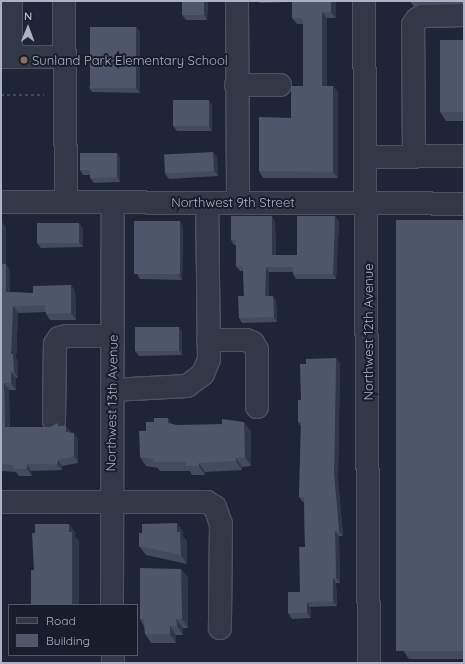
<!DOCTYPE html>
<style>
body{margin:0}
#map{position:relative;width:465px;height:664px;overflow:hidden;background:#1e2536;font-family:Quicksand,sans-serif}
div>[style]{position:absolute}
.path>*{height:2.5px;margin-top:-1.25px;transform-origin:0;background:repeating-linear-gradient(90deg,#3b4d52 0 3px,transparent 0 6px)}
.roads{filter:drop-shadow(1px 0 #4c5262) drop-shadow(-1px 0 #4c5262) drop-shadow(0 1px #4c5262) drop-shadow(0 -1px #4c5262)}
.minor>*{height:22px;margin:-11px;padding:0 11px;transform-origin:11px;border-radius:11px;background:#323846}
.wall>*{inset:0;background:#424b5f}
.shaded-wall>*{inset:0;background:#2f374a}
.building>*{inset:0;background:#4d566a;transform-origin:0 0}
.dots>*{width:11px;height:11px;translate:-50% -50%;box-sizing:border-box;border:2px solid #181d2b;border-radius:50%}
span{translate:-50% -50%;white-space:nowrap;text-align:center;line-height:1.15;-webkit-text-stroke:4px #181d2b;paint-order:stroke}
.poi-label{font-size:13px;color:#abb2c4}
.left{translate:0 -50%;text-align:left}
.street-label{font-size:13px;color:#abb2c4}
.frame{position:absolute;inset:0;border:2px solid #abb2c4;pointer-events:none}
.legend{position:absolute;left:8px;top:604px;width:130px;height:52px;box-sizing:border-box;background:#181d2b;border:1px solid #535968;margin:0;padding:5px 7px;list-style:none;font-size:12px;color:#abb2c4}
.legend li{display:flex;align-items:center;gap:8px;height:20px}
.legend b{width:20px;border:1px solid #535968}
.north{position:absolute;left:8px;top:8px;width:40px;height:40px;-webkit-text-stroke:3px #181d2b;paint-order:stroke;rotate:1deg;font-size:11px;font-weight:700;line-height:16px;text-align:center;color:#abb2c4}
.north::after{content:'';display:block;margin:auto;width:14px;height:18px;background:#abb2c4;clip-path:polygon(50% 0,100% 100%,50% 72%,0 100%)}
</style>
<div id="map">
<div class="path">
<div style="left:1px;top:95px;width:43px"></div>
</div>
<div class="roads">
<div class="minor">
<div style="left:64px;top:1px;width:201px;rotate:89.4deg"></div>
<div style="left:237px;top:1px;width:201px;rotate:89.7deg"></div>
<div style="left:364px;top:1px;width:662px;rotate:89.57deg"></div>
<div style="left:1px;top:57px;width:63px"></div>
<div style="left:11px;top:57px;width:56px;rotate:-90deg"></div>
<div style="left:236px;top:85px;width:44px"></div>
<div style="left:366px;top:157px;width:98px;rotate:-0.6deg"></div>
<div style="left:414px;top:157px;width:132px;rotate:-90.4deg"></div>
<div style="left:413px;top:25px;width:7px;rotate:-56deg"></div>
<div style="left:417px;top:19px;width:7px;rotate:-27deg"></div>
<div style="left:423px;top:16px;width:41px;rotate:-1.4deg"></div>
<div style="left:1px;top:202px;width:463px;rotate:0.2deg"></div>
<div style="left:208px;top:340px;width:38px"></div>
<div style="left:246px;top:340px;width:8px;rotate:23deg"></div>
<div style="left:253px;top:343px;width:8px;rotate:60deg"></div>
<div style="left:257px;top:350px;width:57px;rotate:90deg"></div>
<div style="left:112px;top:390px;width:75px;rotate:-3.1deg"></div>
<div style="left:187px;top:386px;width:20px;rotate:-37deg"></div>
<div style="left:203px;top:374px;width:16px;rotate:-68deg"></div>
<div style="left:209px;top:359px;width:156px;rotate:-90.7deg"></div>
<div style="left:54px;top:421px;width:77px;rotate:-89.3deg"></div>
<div style="left:55px;top:344px;width:7px;rotate:-56deg"></div>
<div style="left:59px;top:338px;width:8px;rotate:-14deg"></div>
<div style="left:67px;top:336px;width:46px"></div>
<div style="left:1px;top:502px;width:206px"></div>
<div style="left:207px;top:502px;width:9px;rotate:32deg"></div>
<div style="left:215px;top:507px;width:18px;rotate:71deg"></div>
<div style="left:221px;top:524px;width:104px;rotate:90.6deg"></div>
<div style="left:112px;top:605px;width:403px;rotate:-89.9deg"></div>
<div style="left:113px;top:655px;width:8px;rotate:90deg"></div>
</div>
</div>
<div class="wall">
<div style="clip-path:polygon(182px 1px,208px 1px,207px 20px,186px 20px,182px 15px)"></div>
<div style="clip-path:polygon(258px 1px,336px 1px,336px 18px,327px 18px,327px 86px,333px 86px,338px 93px,338px 178px,263px 178px,259px 171px,291px 118px,303px 86px,303px 24px,297px 24px,292px 18px,292px 2px,260px 3px)"></div>
<div style="clip-path:polygon(410px 1px,464px 1px,464px 3px,423px 4px,414px 7px)"></div>
<div style="clip-path:polygon(136px 27px,140px 32px,140px 93px,92px 92px,89px 87px)"></div>
<div style="clip-path:polygon(464px 40px,464px 121px,446px 121px,440px 112px)"></div>
<div style="clip-path:polygon(212px 105px,212px 131px,177px 131px,173px 126px)"></div>
<div style="clip-path:polygon(117px 153px,120px 158px,120px 182px,94px 183px,90px 178px,90px 175px,83px 175px,80px 170px)"></div>
<div style="clip-path:polygon(217px 157px,218px 176px,169px 179px,165px 174px)"></div>
<div style="clip-path:polygon(464px 220px,464px 659px,409px 659px,404px 652px)"></div>
<div style="clip-path:polygon(1px 221px,6px 227px,6px 264px,10px 271px,10px 292px,33px 293px,71px 285px,75px 291px,76px 320px,50px 320px,46px 314px,46px 312px,18px 313px,16px 358px,18px 361px,18px 378px,16px 378px,16px 390px,9px 390px,10px 427px,50px 427px,59px 426px,71px 433px,78px 439px,78px 463px,62px 466px,62px 470px,31px 471px,32px 476px,19px 476px,16px 472px,1px 471px)"></div>
<div style="clip-path:polygon(275px 221px,276px 255px,297px 255px,339px 221px,336px 279px,296px 279px,293px 274px,293px 272px,269px 272px,269px 296px,273px 296px,276px 301px,277px 322px,242px 323px,239px 318px,244px 296px,243px 271px,240px 271px,236px 266px,236px 245px,234px 245px,231px 240px)"></div>
<div style="clip-path:polygon(183px 226px,182px 280px,140px 279px,137px 274px)"></div>
<div style="clip-path:polygon(83px 228px,83px 247px,41px 248px,37px 243px)"></div>
<div style="clip-path:polygon(179px 327px,182px 332px,182px 355px,139px 356px,135px 351px)"></div>
<div style="clip-path:polygon(336px 358px,340px 364px,338px 479px,343px 536px,339px 536px,340px 583px,336px 583px,337px 606px,310px 607px,311px 618px,292px 619px,288px 613px,300px 592px,305px 547px,304px 502px,303px 502px,299px 497px,301px 426px,298px 422px,306px 364px)"></div>
<div style="clip-path:polygon(168px 418px,172px 424px,176px 425px,251px 431px,251px 466px,242px 467px,242px 470px,205px 472px,205px 475px,192px 475px,190px 471px,160px 471px,158px 468px,146px 466px,140px 457px,146px 431px,154px 422px)"></div>
<div style="clip-path:polygon(183px 532px,183px 537px,187px 541px,187px 564px,146px 555px,139px 546px)"></div>
<div style="clip-path:polygon(181px 569px,188px 578px,188px 628px,183px 628px,183px 635px,176px 635px,176px 643px,151px 643px,145px 634px,144px 626px,140px 619px)"></div>
</div>
<div class="shaded-wall">
<div style="clip-path:polygon(204px 1px,208px 1px,207px 20px,204px 15px)"></div>
<div style="clip-path:polygon(331px 1px,336px 1px,336px 18px,331px 12px)"></div>
<div style="clip-path:polygon(322px 12px,327px 18px,327px 93px,322px 86px)"></div>
<div style="clip-path:polygon(136px 27px,140px 32px,140px 93px,136px 88px)"></div>
<div style="clip-path:polygon(333px 86px,338px 93px,338px 178px,333px 172px)"></div>
<div style="clip-path:polygon(209px 100px,212px 105px,212px 131px,209px 126px)"></div>
<div style="clip-path:polygon(213px 152px,217px 157px,218px 176px,214px 171px)"></div>
<div style="clip-path:polygon(117px 153px,120px 158px,120px 182px,117px 177px)"></div>
<div style="clip-path:polygon(272px 216px,275px 221px,276px 260px,272px 255px)"></div>
<div style="clip-path:polygon(335px 216px,339px 221px,336px 279px,333px 274px)"></div>
<div style="clip-path:polygon(1px 221px,6px 227px,6px 264px,10px 271px,10px 299px,6px 292px,1px 264px)"></div>
<div style="clip-path:polygon(180px 221px,183px 226px,182px 280px,179px 275px)"></div>
<div style="clip-path:polygon(79px 223px,83px 228px,83px 247px,79px 242px)"></div>
<div style="clip-path:polygon(266px 267px,269px 272px,269px 301px,265px 296px)"></div>
<div style="clip-path:polygon(71px 285px,75px 291px,76px 320px,71px 313px)"></div>
<div style="clip-path:polygon(273px 296px,276px 301px,277px 322px,274px 317px)"></div>
<div style="clip-path:polygon(13px 306px,18px 313px,16px 358px,18px 361px,18px 378px,14px 372px,11px 354px)"></div>
<div style="clip-path:polygon(179px 327px,182px 332px,182px 355px,179px 350px)"></div>
<div style="clip-path:polygon(336px 358px,340px 364px,338px 479px,343px 536px,339px 531px,334px 474px)"></div>
<div style="clip-path:polygon(11px 372px,16px 378px,16px 390px,11px 383px)"></div>
<div style="clip-path:polygon(4px 383px,9px 390px,10px 434px,5px 427px)"></div>
<div style="clip-path:polygon(168px 418px,174px 427px,168px 423px)"></div>
<div style="clip-path:polygon(244px 422px,251px 431px,251px 466px,245px 457px)"></div>
<div style="clip-path:polygon(66px 426px,71px 432px,66px 432px)"></div>
<div style="clip-path:polygon(74px 433px,78px 439px,78px 463px,74px 456px)"></div>
<div style="clip-path:polygon(236px 458px,242px 467px,242px 470px,236px 461px)"></div>
<div style="clip-path:polygon(58px 460px,62px 466px,62px 470px,57px 464px)"></div>
<div style="clip-path:polygon(199px 463px,205px 472px,205px 475px,199px 466px)"></div>
<div style="clip-path:polygon(27px 464px,31px 471px,32px 476px,27px 469px)"></div>
<div style="clip-path:polygon(177px 523px,183px 532px,183px 537px,187px 541px,187px 564px,181px 555px,177px 532px)"></div>
<div style="clip-path:polygon(69px 524px,76px 533px,75px 536px,79px 541px,79px 605px,72px 605px)"></div>
<div style="clip-path:polygon(335px 531px,339px 536px,340px 583px,336px 578px)"></div>
<div style="clip-path:polygon(181px 569px,188px 578px,188px 628px,182px 619px)"></div>
<div style="clip-path:polygon(333px 578px,336px 583px,337px 606px,333px 601px)"></div>
<div style="clip-path:polygon(307px 602px,310px 607px,311px 618px,307px 613px)"></div>
<div style="clip-path:polygon(176px 619px,183px 628px,183px 635px,177px 626px)"></div>
<div style="clip-path:polygon(170px 626px,176px 635px,176px 643px,170px 634px)"></div>
</div>
<div class="building">
<div style="left:182px;top:1px;width:22px;height:14px"></div>
<div style="clip-path:polygon(292px 1px,331px 1px,331px 12px,322px 12px,322px 86px,333px 86px,333px 172px,259px 171px,259px 117px,291px 118px,291px 86px,303px 86px,303px 18px,292px 18px)"></div>
<div style="left:136px;top:27px;width:61px;height:46px;rotate:90deg"></div>
<div style="left:440px;top:40px;width:24px;height:72px"></div>
<div style="left:173px;top:100px;width:36px;height:26px"></div>
<div style="left:213px;top:152px;width:19px;height:49px;rotate:87deg"></div>
<div style="clip-path:polygon(80px 153px,117px 153px,117px 177px,90px 178px,90px 170px,80px 170px)"></div>
<div style="clip-path:polygon(231px 216px,272px 216px,272px 255px,297px 255px,297px 216px,335px 216px,333px 274px,293px 274px,293px 267px,266px 267px,265px 296px,273px 296px,274px 317px,239px 318px,238px 296px,244px 296px,243px 267px,236px 266px,236px 240px,231px 240px)"></div>
<div style="left:464px;top:220px;width:431px;height:68px;rotate:90deg"></div>
<div style="clip-path:polygon(1px 221px,1px 264px,6px 264px,6px 292px,33px 293px,33px 286px,71px 285px,71px 313px,46px 314px,45px 305px,13px 306px,11px 354px,13px 354px,14px 372px,11px 372px,11px 383px,4px 383px,5px 427px,50px 427px,58px 423px,58px 426px,66px 426px,66px 432px,74px 433px,74px 456px,58px 460px,57px 464px,27px 464px,27px 469px,15px 469px,13px 465px,1px 464px)"></div>
<div style="left:134px;top:221px;width:46px;height:53px"></div>
<div style="left:37px;top:223px;width:42px;height:20px"></div>
<div style="left:135px;top:327px;width:44px;height:24px"></div>
<div style="clip-path:polygon(336px 358px,334px 474px,339px 531px,335px 531px,336px 578px,333px 578px,333px 601px,307px 602px,307px 613px,288px 613px,288px 592px,300px 592px,299px 547px,305px 547px,304px 497px,299px 497px,301px 422px,298px 422px,298px 400px,301px 400px,300px 364px,306px 364px,306px 359px)"></div>
<div style="clip-path:polygon(154px 418px,168px 418px,168px 423px,176px 425px,222px 424px,222px 419px,244px 422px,245px 457px,236px 458px,236px 461px,199px 463px,199px 466px,186px 466px,186px 462px,154px 462px,154px 459px,140px 457px,139px 431px,146px 431px,146px 422px,154px 422px)"></div>
<div style="clip-path:polygon(177px 523px,177px 532px,180px 532px,181px 555px,139px 546px,139px 533px,142px 533px,142px 524px)"></div>
<div style="clip-path:polygon(35px 524px,69px 524px,69px 532px,72px 532px,72px 605px,31px 605px,31px 570px,34px 570px,32px 533px,35px 533px)"></div>
<div style="clip-path:polygon(140px 568px,181px 569px,182px 619px,176px 619px,177px 626px,170px 626px,170px 634px,145px 634px,144px 619px,140px 619px)"></div>
</div>
<div class="dots">
<div style="left:24px;top:60px;background:#8d6e63"></div>
</div>
<div class="poi-label">
<span class="left" style="left:32px;top:60px">Sunland Park Elementary School</span>
</div>
<div class="street-label">
<span style="left:233px;top:202px">Northwest 9th Street</span>
<span style="left:368px;top:332px;rotate:-90deg">Northwest 12th Avenue</span>
<span style="left:112px;top:403px;rotate:-89deg">Northwest 13th Avenue</span>
</div>
<div class="frame"></div>
<ul class="legend">
<li><b style="height:5px;background:#323846"></b>Road</li>
<li><b style="height:11px;background:#4d566a"></b>Building</li>
</ul>
<div class="north">N</div>
</div>
